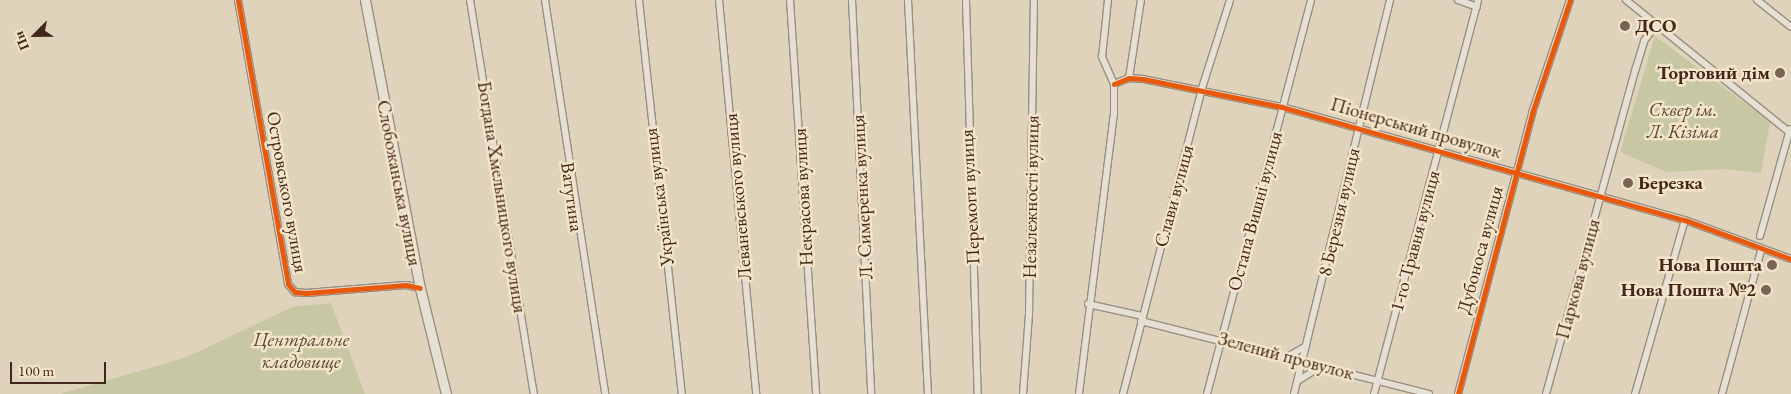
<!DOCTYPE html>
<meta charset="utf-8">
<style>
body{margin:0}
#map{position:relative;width:1791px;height:394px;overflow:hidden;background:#dfd3bc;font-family:"EB Garamond",serif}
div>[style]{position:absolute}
.green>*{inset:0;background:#c7c8a3}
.roads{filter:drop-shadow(1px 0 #998e80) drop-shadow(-1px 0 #998e80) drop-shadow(0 1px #998e80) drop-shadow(0 -1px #998e80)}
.minor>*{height:6px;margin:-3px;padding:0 3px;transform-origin:3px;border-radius:3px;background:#e5dfd4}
.secondary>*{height:9px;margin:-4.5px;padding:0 4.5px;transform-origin:4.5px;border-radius:4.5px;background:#e5dfd4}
.cycleway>*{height:5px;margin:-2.5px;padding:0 2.5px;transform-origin:2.5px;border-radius:2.5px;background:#e8590c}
.dots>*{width:14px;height:14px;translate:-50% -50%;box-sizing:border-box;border:2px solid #f4e5ca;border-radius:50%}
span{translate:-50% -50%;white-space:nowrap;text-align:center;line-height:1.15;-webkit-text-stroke:5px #f4e5ca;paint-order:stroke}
.poi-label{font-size:19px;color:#43271c;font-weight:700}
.left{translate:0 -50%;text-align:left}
.right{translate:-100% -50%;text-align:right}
.park-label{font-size:19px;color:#594533;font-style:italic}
.street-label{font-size:19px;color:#43271c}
.north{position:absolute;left:10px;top:10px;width:50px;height:50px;-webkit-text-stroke:4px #f4e5ca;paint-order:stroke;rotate:247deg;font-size:14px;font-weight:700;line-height:20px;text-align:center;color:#43271c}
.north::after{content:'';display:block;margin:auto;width:18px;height:22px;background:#43271c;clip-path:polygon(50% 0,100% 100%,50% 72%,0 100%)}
.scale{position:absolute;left:10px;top:362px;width:96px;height:22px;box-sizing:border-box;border:2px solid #43271c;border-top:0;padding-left:6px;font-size:15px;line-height:18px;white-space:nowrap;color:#43271c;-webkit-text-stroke:4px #f4e5ca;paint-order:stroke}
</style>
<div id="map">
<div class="green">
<div style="clip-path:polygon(1655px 36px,1770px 122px,1761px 173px,1725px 169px,1667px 172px,1620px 152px)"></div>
<div style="clip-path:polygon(331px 303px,365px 394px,60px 394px,187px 357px,292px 307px)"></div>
</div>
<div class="roads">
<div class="minor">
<div style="left:238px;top:0;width:288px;rotate:80deg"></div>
<div style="left:288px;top:284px;width:11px;rotate:49deg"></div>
<div style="left:295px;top:292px;width:11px;rotate:5deg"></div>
<div style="left:306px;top:293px;width:100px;rotate:-4.6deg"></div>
<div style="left:406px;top:285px;width:14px;rotate:12deg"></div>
<div style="left:470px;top:0;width:399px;rotate:80.8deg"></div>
<div style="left:545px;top:0;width:399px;rotate:81.3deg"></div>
<div style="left:639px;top:0;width:396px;rotate:83.8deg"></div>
<div style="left:719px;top:0;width:396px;rotate:84.6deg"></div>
<div style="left:790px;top:0;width:395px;rotate:86.2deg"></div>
<div style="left:852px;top:0;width:394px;rotate:87.2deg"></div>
<div style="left:908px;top:0;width:395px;rotate:87.1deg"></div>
<div style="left:966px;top:0;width:394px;rotate:88.3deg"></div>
<div style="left:1458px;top:0;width:20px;rotate:20deg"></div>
<div style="left:1626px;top:0;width:208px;rotate:39deg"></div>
<div style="left:1757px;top:0;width:43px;rotate:38.5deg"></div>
<div style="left:1129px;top:78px;width:79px;rotate:-81.3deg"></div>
<div style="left:1114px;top:84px;width:16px;rotate:-22deg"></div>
<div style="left:1129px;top:78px;width:14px;rotate:4deg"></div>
<div style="left:1143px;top:79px;width:142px;rotate:11.4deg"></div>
<div style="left:1282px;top:107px;width:419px;rotate:15.7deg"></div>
<div style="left:1685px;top:220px;width:113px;rotate:20.2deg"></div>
<div style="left:1760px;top:236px;width:111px;rotate:-74.3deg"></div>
<div style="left:1088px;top:304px;width:55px;rotate:12.5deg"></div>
<div style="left:1141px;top:321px;width:297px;rotate:14.2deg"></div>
<div style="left:1287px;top:357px;width:22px;rotate:-30deg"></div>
<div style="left:1299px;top:380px;width:25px;rotate:-32deg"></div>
<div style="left:1023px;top:394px;width:80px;rotate:-85.7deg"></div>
<div style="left:1029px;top:314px;width:314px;rotate:-89.1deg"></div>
<div style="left:1079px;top:394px;width:282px;rotate:-82.9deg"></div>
<div style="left:1114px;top:114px;width:30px;rotate:-90deg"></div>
<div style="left:1114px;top:84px;width:30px;rotate:-114deg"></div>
<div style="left:1102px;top:57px;width:57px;rotate:-84deg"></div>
<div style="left:1123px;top:394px;width:316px;rotate:-75.5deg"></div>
<div style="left:1202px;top:88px;width:92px;rotate:-72.3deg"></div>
<div style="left:1207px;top:394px;width:407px;rotate:-75.2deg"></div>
<div style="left:1294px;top:394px;width:406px;rotate:-76.3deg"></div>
<div style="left:1374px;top:394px;width:407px;rotate:-75.2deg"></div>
<div style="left:1458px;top:394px;width:291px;rotate:-75.2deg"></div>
<div style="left:1532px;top:113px;width:119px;rotate:-71.4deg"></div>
<div style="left:1546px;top:394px;width:338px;rotate:-74.6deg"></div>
<div style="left:1636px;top:68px;width:28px;rotate:-73deg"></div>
<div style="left:1644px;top:41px;width:21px;rotate:-53deg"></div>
<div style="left:1635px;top:394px;width:181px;rotate:-74deg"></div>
<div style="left:1722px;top:394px;width:149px;rotate:-74.8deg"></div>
</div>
<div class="secondary">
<div style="left:365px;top:0;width:293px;rotate:79.2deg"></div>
<div style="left:420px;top:288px;width:109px;rotate:76.2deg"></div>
</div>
</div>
<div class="cycleway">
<div style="left:238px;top:0;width:288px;rotate:80deg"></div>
<div style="left:288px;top:284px;width:11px;rotate:49deg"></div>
<div style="left:295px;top:292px;width:11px;rotate:5deg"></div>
<div style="left:306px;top:293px;width:100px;rotate:-4.6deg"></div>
<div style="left:406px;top:285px;width:14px;rotate:12deg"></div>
<div style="left:1114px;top:84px;width:16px;rotate:-22deg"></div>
<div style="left:1129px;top:78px;width:14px;rotate:4deg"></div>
<div style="left:1143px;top:79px;width:142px;rotate:11.4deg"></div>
<div style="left:1282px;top:107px;width:419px;rotate:15.7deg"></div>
<div style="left:1685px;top:220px;width:113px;rotate:20.2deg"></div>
<div style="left:1458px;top:394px;width:291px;rotate:-75.2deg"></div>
<div style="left:1532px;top:113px;width:119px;rotate:-71.4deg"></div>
</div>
<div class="dots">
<div style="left:1625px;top:26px;background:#7a6354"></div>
<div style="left:1780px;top:73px;background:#7a6354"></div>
<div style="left:1628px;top:183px;background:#7a6354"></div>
<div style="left:1772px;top:265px;background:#7a6354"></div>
<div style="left:1766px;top:290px;background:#7a6354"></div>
</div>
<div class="poi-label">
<span class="left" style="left:1635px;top:26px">ДСО</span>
<span class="right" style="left:1770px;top:73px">Торговий дім</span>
<span class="left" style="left:1638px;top:183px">Березка</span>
<span class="right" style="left:1762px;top:265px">Нова Пошта</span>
<span class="right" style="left:1756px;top:290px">Нова Пошта №2</span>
</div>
<div class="park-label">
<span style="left:1683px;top:121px">Сквер ім.<br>Л. Кізіма</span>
<span style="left:301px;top:351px">Центральне<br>кладовище</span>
</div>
<div class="street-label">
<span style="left:1416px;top:128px;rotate:16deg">Піонерський провулок</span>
<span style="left:399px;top:183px;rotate:79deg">Слобожанська вулиця</span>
<span style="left:287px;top:192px;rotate:80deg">Островського вулиця</span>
<span style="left:1174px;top:196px;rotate:-75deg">Слави вулиця</span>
<span style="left:502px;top:197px;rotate:81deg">Богдана Хмельницкого вулиця</span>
<span style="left:572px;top:197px;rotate:82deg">Ватутина</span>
<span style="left:659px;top:197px;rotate:-97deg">Українська вулиця</span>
<span style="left:738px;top:197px;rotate:-95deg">Леваневського вулиця</span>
<span style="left:803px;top:197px;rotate:-93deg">Некрасова вулиця</span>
<span style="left:862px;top:197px;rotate:-93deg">Л. Симеренка вулиця</span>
<span style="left:970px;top:197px;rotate:-93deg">Перемоги вулиця</span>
<span style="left:1031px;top:197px;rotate:-89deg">Незалежності вулиця</span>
<span style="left:1255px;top:211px;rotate:-75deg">Остапа Вишні вулиця</span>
<span style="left:1339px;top:212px;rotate:-77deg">8 Березня вулиця</span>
<span style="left:1415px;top:241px;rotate:-75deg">1-го Травня вулиця</span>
<span style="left:1480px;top:250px;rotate:-75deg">Дубоноса вулиця</span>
<span style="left:1578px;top:279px;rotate:-75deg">Паркова вулиця</span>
<span style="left:1286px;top:356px;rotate:15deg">Зелений провулок</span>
</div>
<div class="north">Пн</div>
<div class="scale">100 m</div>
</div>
